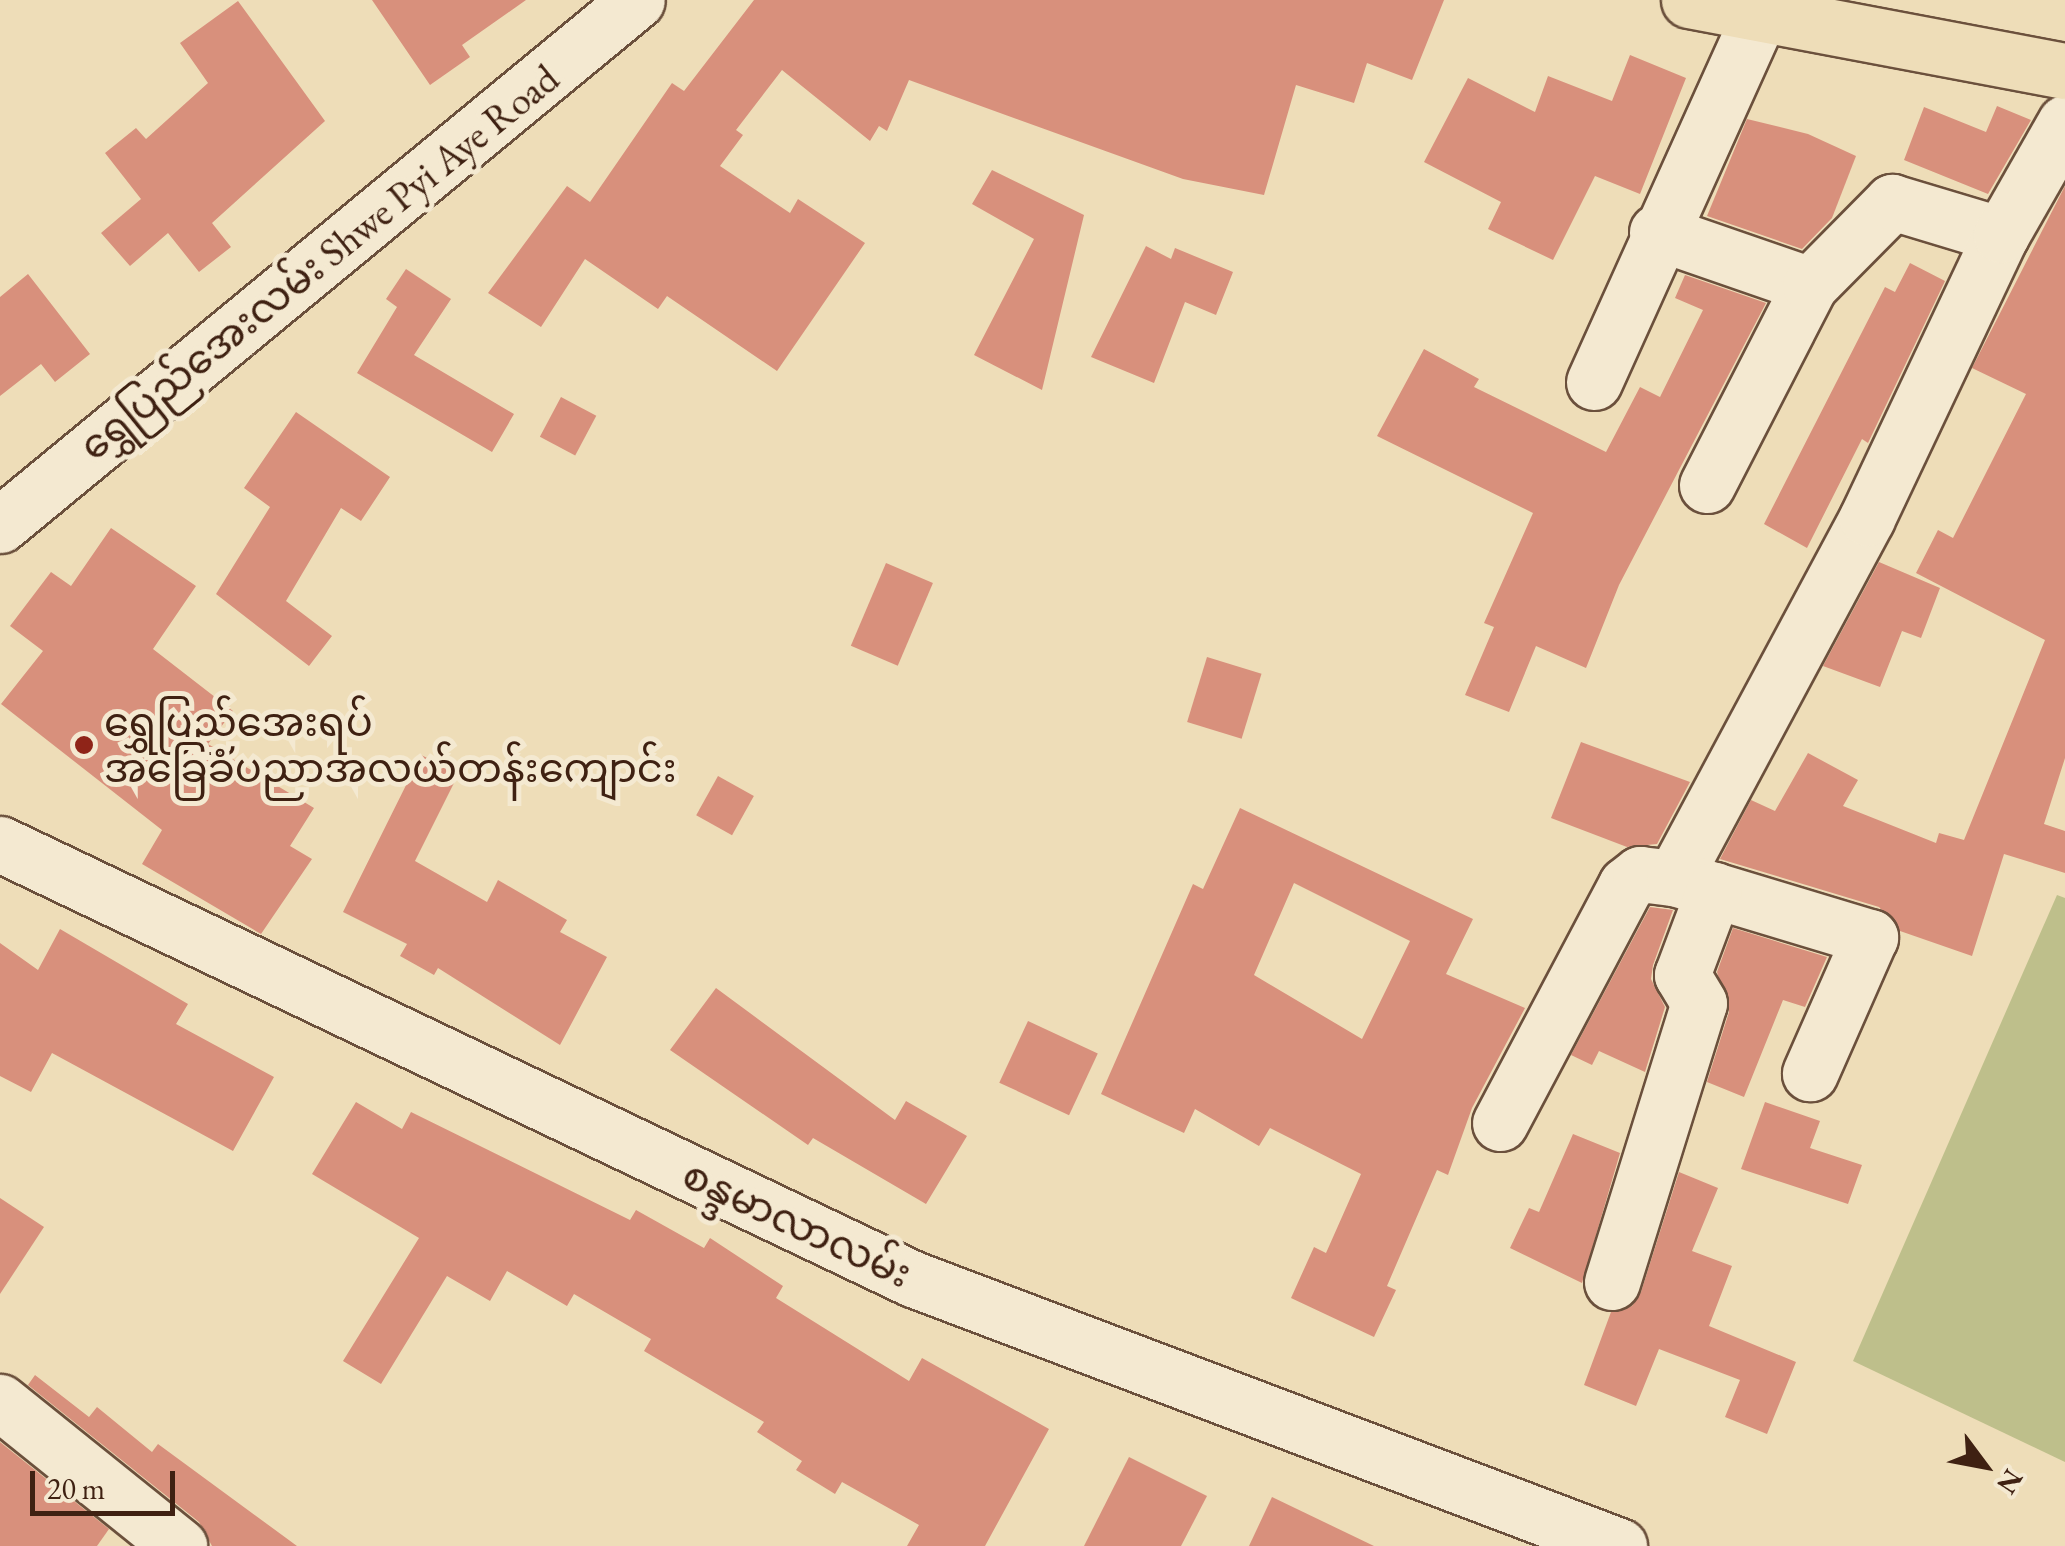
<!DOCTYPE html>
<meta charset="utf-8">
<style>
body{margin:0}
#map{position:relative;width:2065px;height:1546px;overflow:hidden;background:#eeddb8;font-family:"EB Garamond","Noto Sans Myanmar",serif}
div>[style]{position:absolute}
.green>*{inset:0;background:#bebf8b}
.building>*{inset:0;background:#d8907c;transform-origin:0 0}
.roads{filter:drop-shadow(2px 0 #6b503c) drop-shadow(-2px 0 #6b503c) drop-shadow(0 2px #6b503c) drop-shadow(0 -2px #6b503c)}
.minor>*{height:55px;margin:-27.5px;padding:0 27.5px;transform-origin:27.5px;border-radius:27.5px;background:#f4e9d1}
.highway>*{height:55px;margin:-27.5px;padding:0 27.5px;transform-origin:27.5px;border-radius:27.5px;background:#eeddb8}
.dots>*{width:28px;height:28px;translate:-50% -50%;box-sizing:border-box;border:5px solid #f4e9d1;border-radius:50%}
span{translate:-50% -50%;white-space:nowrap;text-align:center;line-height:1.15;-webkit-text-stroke:10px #f4e9d1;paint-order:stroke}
.street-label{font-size:40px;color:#3f2112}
.poi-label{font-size:40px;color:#3f2112}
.left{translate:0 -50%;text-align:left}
.north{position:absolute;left:1935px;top:1416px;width:100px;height:100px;-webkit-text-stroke:8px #f4e9d1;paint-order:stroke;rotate:122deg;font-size:28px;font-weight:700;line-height:40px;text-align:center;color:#3f2112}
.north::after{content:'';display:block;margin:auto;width:35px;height:45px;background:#3f2112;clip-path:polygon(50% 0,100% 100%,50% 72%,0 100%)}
.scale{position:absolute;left:30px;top:1471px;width:145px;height:45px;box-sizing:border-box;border:5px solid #3f2112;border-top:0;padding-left:12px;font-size:30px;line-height:35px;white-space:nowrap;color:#3f2112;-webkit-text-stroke:8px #f4e9d1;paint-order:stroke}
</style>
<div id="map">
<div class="green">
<div style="clip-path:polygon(2057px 895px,2065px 898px,2065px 1462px,1853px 1361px)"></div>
</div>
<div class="building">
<div style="clip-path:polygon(372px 0,526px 0,462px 45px,470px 57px,430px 85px)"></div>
<div style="clip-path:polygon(754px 0,1444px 0,1412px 80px,1367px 63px,1354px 103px,1296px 85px,1264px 195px,1183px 179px,909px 80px,887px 131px,879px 126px,870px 141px,782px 70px,736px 130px,743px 135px,720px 166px,790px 213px,798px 199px,865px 243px,777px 371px,667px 296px,658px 309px,585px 259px,541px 327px,488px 293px,567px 186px,590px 202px,672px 83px,684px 91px)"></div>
<div style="clip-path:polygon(238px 1px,325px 121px,212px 223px,231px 247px,199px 272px,168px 233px,130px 266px,101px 233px,141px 199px,105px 153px,136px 128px,146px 139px,208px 83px,180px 43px)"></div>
<div style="clip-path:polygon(1630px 55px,1686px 78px,1640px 194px,1595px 176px,1553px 260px,1488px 229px,1501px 202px,1424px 162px,1468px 78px,1535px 112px,1548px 76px,1612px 101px)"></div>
<div style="clip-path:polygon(1997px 106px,2031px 120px,1988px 194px,1904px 160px,1924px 107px,1986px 132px)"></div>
<div style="clip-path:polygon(1747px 119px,1808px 134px,1856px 156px,1832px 218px,1802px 249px,1707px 216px)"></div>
<div style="clip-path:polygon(992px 170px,1084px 215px,1042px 390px,974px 355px,1034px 239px,972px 204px)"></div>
<div style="clip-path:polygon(2065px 186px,2065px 758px,2044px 824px,2065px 831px,2065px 873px,2004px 854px,1972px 956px,1900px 931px,1879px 907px,1720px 859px,1751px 800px,1775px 811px,1808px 753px,1858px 780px,1843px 806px,1936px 843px,1939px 833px,1964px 840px,2045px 640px,1916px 573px,1938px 530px,1953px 538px,2026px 394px,1972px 368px)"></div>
<div style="clip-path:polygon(1146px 246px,1171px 259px,1175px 248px,1233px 272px,1216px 315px,1185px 302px,1154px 383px,1091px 357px)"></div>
<div style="clip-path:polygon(1910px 263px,1945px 281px,1868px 443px,1862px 439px,1807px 548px,1764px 524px,1885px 287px,1895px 292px)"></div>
<div style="clip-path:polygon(406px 269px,451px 299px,414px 355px,514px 414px,492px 452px,357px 373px,397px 307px,386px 299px)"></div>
<div style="clip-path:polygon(28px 274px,90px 354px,55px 382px,41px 364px,0 396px,0 297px)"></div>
<div style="clip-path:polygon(1685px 275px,1766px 303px,1619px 585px,1586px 668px,1536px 646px,1509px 712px,1465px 695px,1494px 627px,1484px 623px,1533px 513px,1377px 436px,1424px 349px,1479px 379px,1474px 387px,1606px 452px,1640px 387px,1660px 397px,1703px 310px,1675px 298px)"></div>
<div style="left:561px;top:397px;width:40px;height:45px;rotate:28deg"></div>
<div style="clip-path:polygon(296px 412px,390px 477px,361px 521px,341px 508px,286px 601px,332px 636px,309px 666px,216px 594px,270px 507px,244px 488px)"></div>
<div style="clip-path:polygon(111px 528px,196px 586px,153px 649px,233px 711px,208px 744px,314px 808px,290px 846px,312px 859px,261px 934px,142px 864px,162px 830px,1px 704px,43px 651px,10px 626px,51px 572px,71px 586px)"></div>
<div style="clip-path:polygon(1879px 562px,1940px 588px,1921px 638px,1902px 631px,1880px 687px,1823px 666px)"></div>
<div style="left:886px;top:563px;width:51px;height:90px;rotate:23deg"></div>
<div style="left:1207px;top:657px;width:57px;height:68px;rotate:17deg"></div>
<div style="clip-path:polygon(1581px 742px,1690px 782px,1657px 844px,1627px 847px,1551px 818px)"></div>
<div style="clip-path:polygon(421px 755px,459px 773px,415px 861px,487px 902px,498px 880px,567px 920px,560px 932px,607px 957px,560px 1045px,438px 968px,434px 975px,400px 956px,407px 944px,343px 912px)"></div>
<div style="left:718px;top:776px;width:41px;height:45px;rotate:29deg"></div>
<div style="clip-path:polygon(evenodd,1240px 808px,1473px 919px,1446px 974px,1525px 1008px,1472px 1108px,1448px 1175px,1437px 1170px,1387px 1286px,1396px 1290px,1374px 1337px,1291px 1298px,1314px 1247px,1326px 1253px,1361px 1174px,1270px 1128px,1259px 1146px,1195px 1109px,1184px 1133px,1101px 1094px,1193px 884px,1203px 889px,1240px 808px,1294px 883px,1410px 941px,1362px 1039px,1254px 975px,1294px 883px)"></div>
<div style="clip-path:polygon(1650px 907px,1673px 910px,1653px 965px,1651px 979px,1665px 1007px,1645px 1072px,1599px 1051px,1592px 1065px,1571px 1055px)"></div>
<div style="clip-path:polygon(1733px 928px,1827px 957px,1805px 1007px,1783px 1000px,1744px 1097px,1707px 1082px,1729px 1012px,1717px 972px)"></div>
<div style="clip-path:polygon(60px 929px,188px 1004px,176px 1024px,274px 1077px,233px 1151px,52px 1053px,31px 1092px,0 1076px,0 943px,38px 970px)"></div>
<div style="clip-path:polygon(716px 988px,895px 1120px,906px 1101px,967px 1136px,926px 1204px,813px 1138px,808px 1145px,670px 1050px)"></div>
<div style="left:1028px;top:1021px;width:77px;height:68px;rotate:25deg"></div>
<div style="clip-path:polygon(356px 1102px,402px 1129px,411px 1112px,630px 1220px,636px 1210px,704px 1248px,710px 1238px,783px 1286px,776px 1298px,909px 1381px,922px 1358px,1049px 1429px,985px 1546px,907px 1546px,919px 1525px,842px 1482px,835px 1494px,796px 1470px,802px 1461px,757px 1432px,764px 1422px,644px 1351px,651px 1339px,574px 1294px,567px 1306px,507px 1271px,490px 1301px,447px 1276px,381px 1384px,343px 1361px,419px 1238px,312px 1174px)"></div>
<div style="clip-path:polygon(1765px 1102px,1820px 1121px,1810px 1148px,1862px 1165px,1848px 1204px,1741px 1169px)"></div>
<div style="clip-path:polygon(1573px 1134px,1620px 1153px,1582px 1283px,1510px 1248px,1529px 1208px,1539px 1212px)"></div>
<div style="clip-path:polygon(1679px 1172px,1718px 1188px,1692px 1251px,1732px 1266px,1709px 1326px,1796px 1362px,1767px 1434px,1725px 1417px,1740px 1380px,1659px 1349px,1636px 1406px,1584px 1385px,1611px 1312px,1632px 1306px,1641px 1292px)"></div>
<div style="clip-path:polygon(0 1198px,44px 1227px,0 1294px)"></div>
<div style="clip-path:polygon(35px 1375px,89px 1417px,97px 1407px,152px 1452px,158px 1444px,297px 1546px,212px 1546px,199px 1522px,28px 1385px)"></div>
<div style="clip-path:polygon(0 1442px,109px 1529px,97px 1546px,0 1546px)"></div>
<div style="clip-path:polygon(1129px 1457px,1207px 1496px,1181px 1546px,1084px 1546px)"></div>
<div style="clip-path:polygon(1272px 1497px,1374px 1546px,1249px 1546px)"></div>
</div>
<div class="roads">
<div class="minor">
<div style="left:1657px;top:232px;width:162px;rotate:19.1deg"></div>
<div style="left:1594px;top:382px;width:404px;rotate:-65.7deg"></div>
<div style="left:1707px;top:485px;width:225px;rotate:-62.8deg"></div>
<div style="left:1810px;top:285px;width:117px;rotate:-45.3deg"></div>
<div style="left:1892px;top:202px;width:114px;rotate:16.8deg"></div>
<div style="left:0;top:525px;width:825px;rotate:-39.49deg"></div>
<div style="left:0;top:844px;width:1011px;rotate:25.48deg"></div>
<div style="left:913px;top:1279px;width:755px;rotate:20.72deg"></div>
<div style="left:1674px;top:878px;width:408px;rotate:-61.8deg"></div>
<div style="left:1867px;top:518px;width:313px;rotate:-64.7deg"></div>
<div style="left:2001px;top:235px;width:129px;rotate:-60.3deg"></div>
<div style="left:1500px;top:1123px;width:269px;rotate:-62.1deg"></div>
<div style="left:1626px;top:885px;width:18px;rotate:-38deg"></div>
<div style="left:1640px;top:874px;width:34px;rotate:7deg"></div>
<div style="left:1674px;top:878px;width:205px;rotate:16.8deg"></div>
<div style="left:1870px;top:937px;width:149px;rotate:113.8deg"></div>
<div style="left:1612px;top:1282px;width:292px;rotate:-72.7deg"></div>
<div style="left:1699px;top:1003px;width:33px;rotate:-121deg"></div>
<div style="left:1682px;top:975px;width:91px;rotate:-69.4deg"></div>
<div style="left:0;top:1402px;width:230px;rotate:38.8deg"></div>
</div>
<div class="highway">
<div style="left:1689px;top:0;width:383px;rotate:10.7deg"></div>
</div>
</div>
<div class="dots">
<div style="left:84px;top:745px;background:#8f2418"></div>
</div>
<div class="street-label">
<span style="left:319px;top:262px;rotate:-39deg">ရွှေပြည်အေးလမ်း Shwe Pyi Aye Road</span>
<span style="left:797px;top:1224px;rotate:25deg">စန္ဒမာလာလမ်း</span>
</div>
<div class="poi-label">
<span class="left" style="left:104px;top:745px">ရွှေပြည်အေးရပ်<br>အခြေခံပညာအလယ်တန်းကျောင်း</span>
</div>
<div class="north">N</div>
<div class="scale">20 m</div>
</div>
